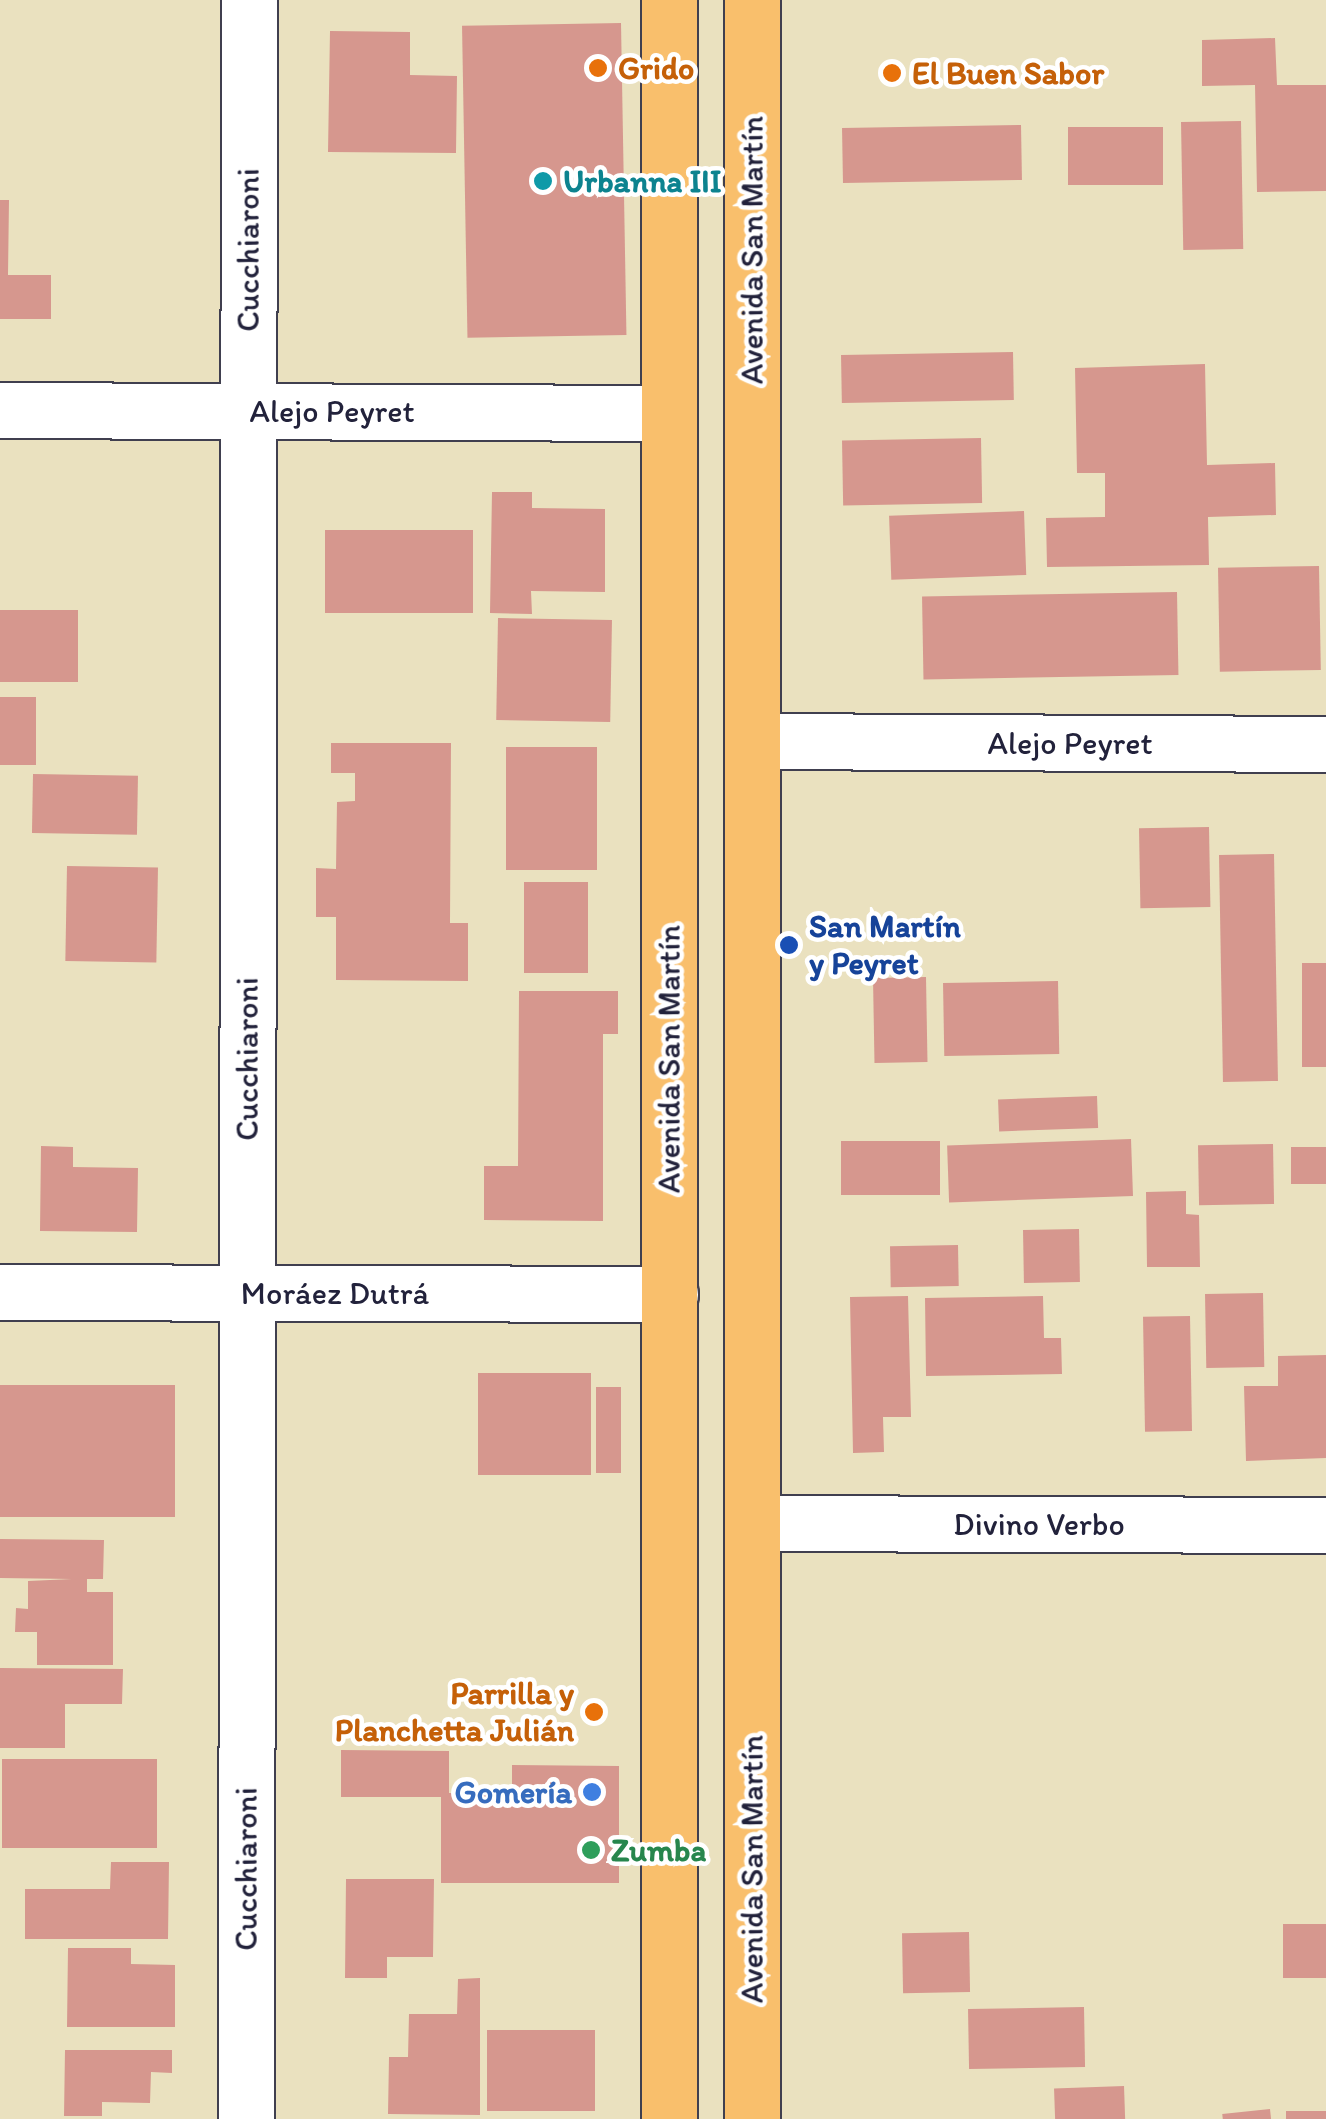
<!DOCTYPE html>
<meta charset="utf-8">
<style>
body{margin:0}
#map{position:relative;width:1326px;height:2119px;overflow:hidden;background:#eae1bf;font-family:Itim,sans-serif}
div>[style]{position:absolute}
.building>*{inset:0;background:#d6978e;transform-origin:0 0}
.roads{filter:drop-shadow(2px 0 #403f4f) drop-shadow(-2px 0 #403f4f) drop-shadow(0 2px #403f4f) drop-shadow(0 -2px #403f4f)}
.street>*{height:55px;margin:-27.5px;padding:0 27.5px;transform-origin:27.5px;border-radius:27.5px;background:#fff}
.primary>*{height:55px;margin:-27.5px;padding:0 27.5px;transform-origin:27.5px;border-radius:27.5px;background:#f9bf6c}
.dots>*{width:28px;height:28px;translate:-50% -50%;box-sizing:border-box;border:5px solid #fff;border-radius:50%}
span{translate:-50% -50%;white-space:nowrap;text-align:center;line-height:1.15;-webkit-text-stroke:9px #fff;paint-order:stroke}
.food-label{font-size:32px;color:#c56008;font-weight:700}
.left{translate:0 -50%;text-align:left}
.right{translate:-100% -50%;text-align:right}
.culture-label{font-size:32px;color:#0d838f;font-weight:700}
.street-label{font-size:32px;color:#22223b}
.transit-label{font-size:32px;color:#164399;font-weight:700}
.shop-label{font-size:32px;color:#366cbe;font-weight:700}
.leisure-label{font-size:32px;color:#27864d;font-weight:700}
</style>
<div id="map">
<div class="building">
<div style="left:621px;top:23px;width:312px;height:159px;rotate:89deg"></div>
<div style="clip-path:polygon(330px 31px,410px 32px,410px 75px,457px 76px,456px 153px,328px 152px)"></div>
<div style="clip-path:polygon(1275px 38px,1277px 85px,1326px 85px,1326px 191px,1257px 192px,1255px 85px,1202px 86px,1202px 40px)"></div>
<div style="left:1241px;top:121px;width:128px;height:60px;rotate:89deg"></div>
<div style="left:1021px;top:125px;width:55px;height:179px;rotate:89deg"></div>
<div style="left:1163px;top:127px;width:58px;height:95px;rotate:90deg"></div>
<div style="clip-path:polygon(0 200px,9px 200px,8px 275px,51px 275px,51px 319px,0 319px)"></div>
<div style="left:1013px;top:352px;width:48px;height:172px;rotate:89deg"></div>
<div style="clip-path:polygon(1205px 364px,1207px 465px,1275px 463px,1276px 515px,1208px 517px,1209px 565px,1047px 567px,1046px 518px,1105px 517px,1105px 473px,1077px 473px,1075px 368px)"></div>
<div style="left:981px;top:438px;width:65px;height:139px;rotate:89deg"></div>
<div style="clip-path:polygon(492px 492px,532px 492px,532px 508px,605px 509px,605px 592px,531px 591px,532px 614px,490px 613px)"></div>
<div style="left:1024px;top:511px;width:64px;height:135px;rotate:88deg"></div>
<div style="left:325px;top:530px;width:148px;height:83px"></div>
<div style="left:1319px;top:566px;width:104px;height:101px;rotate:89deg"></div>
<div style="left:1177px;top:592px;width:83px;height:255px;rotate:89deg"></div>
<div style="left:0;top:610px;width:78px;height:72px"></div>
<div style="left:498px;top:618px;width:114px;height:102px;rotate:1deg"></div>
<div style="left:0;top:697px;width:36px;height:68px"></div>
<div style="clip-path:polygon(331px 743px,451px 743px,450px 923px,468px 923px,468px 981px,336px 980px,336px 917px,316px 917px,316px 868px,336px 869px,337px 802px,355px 801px,355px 773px,331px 773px)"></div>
<div style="left:506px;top:747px;width:91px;height:123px"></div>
<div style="left:33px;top:774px;width:105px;height:59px;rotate:1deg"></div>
<div style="left:1209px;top:827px;width:80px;height:70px;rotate:89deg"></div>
<div style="left:1274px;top:854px;width:227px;height:55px;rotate:89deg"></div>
<div style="left:67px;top:866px;width:91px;height:95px;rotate:1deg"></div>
<div style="left:524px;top:882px;width:64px;height:91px"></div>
<div style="left:1326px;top:963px;width:104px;height:24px;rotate:90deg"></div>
<div style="left:926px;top:977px;width:85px;height:53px;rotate:89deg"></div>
<div style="left:1058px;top:981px;width:73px;height:115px;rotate:89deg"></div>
<div style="clip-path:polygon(519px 991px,618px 991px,618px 1034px,603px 1034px,603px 1221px,484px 1220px,484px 1166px,518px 1166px)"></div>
<div style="left:1097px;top:1096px;width:32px;height:99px;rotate:88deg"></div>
<div style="left:1131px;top:1139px;width:57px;height:184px;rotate:88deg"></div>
<div style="left:940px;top:1141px;width:54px;height:99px;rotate:90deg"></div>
<div style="left:1273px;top:1144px;width:60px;height:75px;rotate:89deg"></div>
<div style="clip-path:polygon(41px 1146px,73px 1147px,73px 1167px,138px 1168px,137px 1232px,40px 1231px)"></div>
<div style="left:1326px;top:1147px;width:37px;height:35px;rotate:90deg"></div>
<div style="clip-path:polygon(1186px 1191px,1186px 1214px,1199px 1215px,1200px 1267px,1147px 1267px,1146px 1192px)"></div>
<div style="left:1079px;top:1229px;width:53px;height:56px;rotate:89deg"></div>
<div style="left:958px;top:1245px;width:41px;height:68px;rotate:89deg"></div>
<div style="left:1263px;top:1293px;width:74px;height:58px;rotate:89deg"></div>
<div style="clip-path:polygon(908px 1296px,911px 1417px,883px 1417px,884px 1452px,853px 1453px,850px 1297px)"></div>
<div style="clip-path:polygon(1043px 1296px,1044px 1338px,1061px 1338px,1062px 1374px,926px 1376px,925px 1298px)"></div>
<div style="left:1190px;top:1316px;width:115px;height:47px;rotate:89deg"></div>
<div style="clip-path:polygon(1326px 1355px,1326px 1458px,1246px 1461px,1244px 1386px,1278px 1386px,1278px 1356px)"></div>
<div style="left:478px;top:1373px;width:113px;height:102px"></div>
<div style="left:0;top:1385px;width:175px;height:132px"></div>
<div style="left:596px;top:1387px;width:25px;height:86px"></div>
<div style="clip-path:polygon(0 1539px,104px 1540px,103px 1579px,87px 1579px,87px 1592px,113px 1592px,113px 1665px,37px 1665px,37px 1632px,15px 1632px,16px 1608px,28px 1609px,28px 1581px,72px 1579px,0 1578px)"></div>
<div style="clip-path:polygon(0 1668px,123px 1669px,122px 1704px,65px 1704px,65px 1748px,0 1748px)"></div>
<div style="clip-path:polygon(341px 1750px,449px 1751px,449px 1793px,512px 1793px,512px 1765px,619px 1766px,619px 1883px,441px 1883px,441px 1797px,341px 1797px)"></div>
<div style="left:2px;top:1759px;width:155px;height:89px"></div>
<div style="clip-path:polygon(111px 1862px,169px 1862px,168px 1939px,25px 1939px,25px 1889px,110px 1889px)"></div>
<div style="clip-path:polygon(346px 1879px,434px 1879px,433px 1957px,387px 1957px,387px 1978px,345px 1978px)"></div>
<div style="left:1326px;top:1924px;width:54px;height:43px;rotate:90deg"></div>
<div style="left:969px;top:1932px;width:60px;height:67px;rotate:89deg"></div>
<div style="clip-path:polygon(68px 1948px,131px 1948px,131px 1964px,175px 1965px,175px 2027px,67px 2027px)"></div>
<div style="clip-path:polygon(480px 1978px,480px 2115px,388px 2114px,389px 2057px,408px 2057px,409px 2014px,457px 2014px,458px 1979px)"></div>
<div style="left:1084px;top:2007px;width:60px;height:116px;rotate:89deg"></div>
<div style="left:487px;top:2030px;width:108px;height:81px"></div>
<div style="clip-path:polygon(65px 2050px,172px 2050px,172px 2073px,151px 2072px,150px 2103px,102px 2102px,102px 2116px,64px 2116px)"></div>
<div style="left:1124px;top:2086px;width:33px;height:70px;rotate:88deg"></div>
<div style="left:1270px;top:2109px;width:10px;height:48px;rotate:84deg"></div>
<div style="left:1326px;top:2111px;width:8px;height:40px;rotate:90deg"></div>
</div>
<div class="roads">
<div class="street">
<div style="left:0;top:410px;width:665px;rotate:0.26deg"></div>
<div style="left:755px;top:741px;width:571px;rotate:0.3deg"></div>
<div style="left:0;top:1292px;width:670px;rotate:0.17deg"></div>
<div style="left:752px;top:1523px;width:574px;rotate:0.2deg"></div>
<div style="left:246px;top:2119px;width:2119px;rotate:-89.92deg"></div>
</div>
<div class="primary">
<div style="left:669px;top:0;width:2119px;rotate:90deg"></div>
<div style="left:752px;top:0;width:2119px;rotate:90deg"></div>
</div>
</div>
<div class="dots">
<div style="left:598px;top:68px;background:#e8710a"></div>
<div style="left:892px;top:73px;background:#e8710a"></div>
<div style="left:543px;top:181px;background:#0f9aa8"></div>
<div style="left:789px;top:945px;background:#1a4fb4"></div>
<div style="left:594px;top:1712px;background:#e8710a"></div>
<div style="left:592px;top:1792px;background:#3f7fe0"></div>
<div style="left:591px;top:1850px;background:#2e9e5b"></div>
</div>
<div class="food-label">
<span class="left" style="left:618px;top:68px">Grido</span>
<span class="left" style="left:912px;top:73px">El Buen Sabor</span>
<span class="right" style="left:574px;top:1712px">Parrilla y<br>Planchetta Julián</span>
</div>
<div class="culture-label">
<span class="left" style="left:563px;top:181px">Urbanna III</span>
</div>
<div class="street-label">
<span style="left:248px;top:250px;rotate:-90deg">Cucchiaroni</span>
<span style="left:752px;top:250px;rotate:-90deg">Avenida San Martín</span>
<span style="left:332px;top:411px">Alejo Peyret</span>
<span style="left:1070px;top:743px">Alejo Peyret</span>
<span style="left:247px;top:1059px;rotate:-90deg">Cucchiaroni</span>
<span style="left:669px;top:1059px;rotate:-90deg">Avenida San Martín</span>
<span style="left:335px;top:1293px">Moráez Dutrá</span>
<span style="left:1039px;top:1524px">Divino Verbo</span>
<span style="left:246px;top:1869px;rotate:-90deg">Cucchiaroni</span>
<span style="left:752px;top:1869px;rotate:-90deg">Avenida San Martín</span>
</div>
<div class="transit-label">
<span class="left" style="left:809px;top:945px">San Martín<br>y Peyret</span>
</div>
<div class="shop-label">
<span class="right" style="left:572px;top:1792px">Gomería</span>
</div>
<div class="leisure-label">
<span class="left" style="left:611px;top:1850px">Zumba</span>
</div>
</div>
